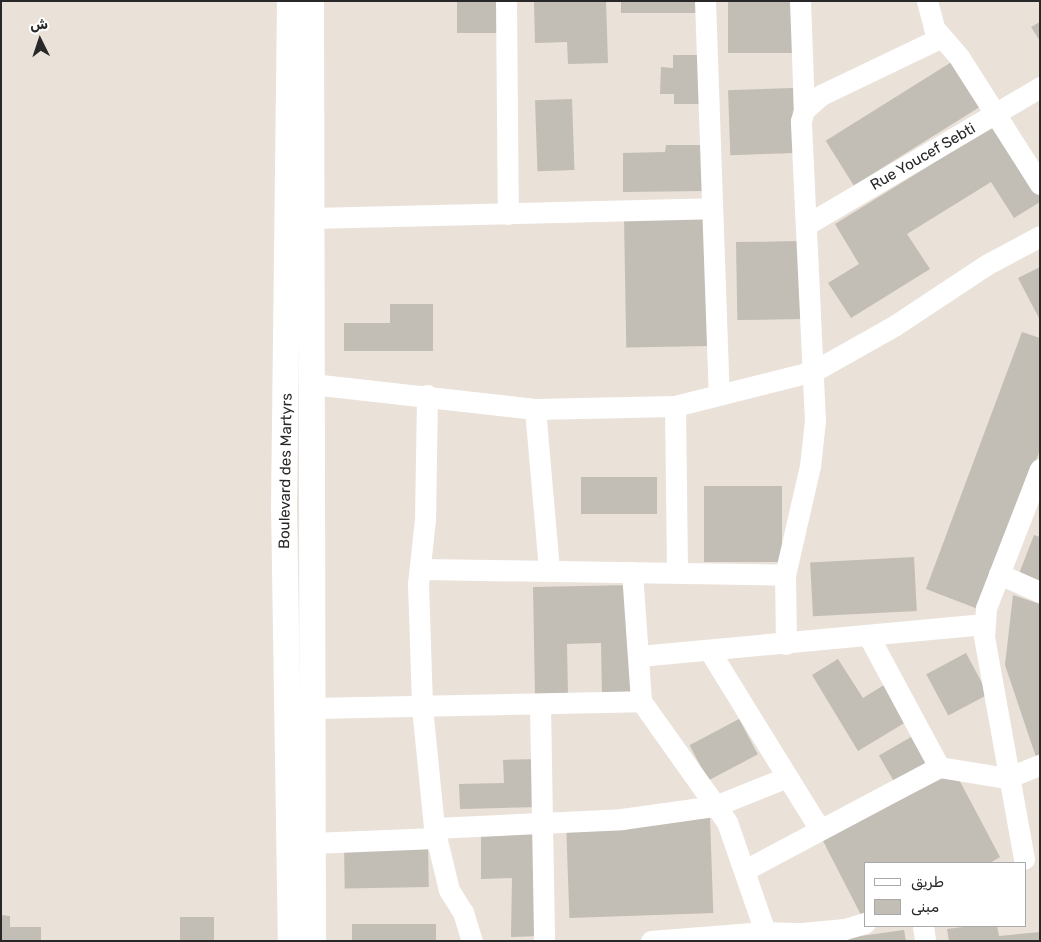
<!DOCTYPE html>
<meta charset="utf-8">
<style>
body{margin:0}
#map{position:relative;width:1041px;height:942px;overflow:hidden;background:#eae1d9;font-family:Rubik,"Noto Naskh Arabic",sans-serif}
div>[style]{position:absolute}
.building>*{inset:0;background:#c2bdb5;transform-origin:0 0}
.minor>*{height:21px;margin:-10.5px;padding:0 10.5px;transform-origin:10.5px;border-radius:10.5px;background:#fff}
.tertiary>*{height:26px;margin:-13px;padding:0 13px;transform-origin:13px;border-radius:13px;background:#fff}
span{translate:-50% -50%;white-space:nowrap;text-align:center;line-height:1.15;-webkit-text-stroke:4px #fff;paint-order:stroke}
.street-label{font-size:15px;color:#282828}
.frame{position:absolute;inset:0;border:2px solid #282828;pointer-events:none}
.legend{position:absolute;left:864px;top:862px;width:162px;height:65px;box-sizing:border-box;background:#fff;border:1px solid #a9a9a9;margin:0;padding:6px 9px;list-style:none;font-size:15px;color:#282828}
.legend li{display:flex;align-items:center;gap:10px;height:25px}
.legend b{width:25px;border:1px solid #a9a9a9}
.north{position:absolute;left:15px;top:15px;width:50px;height:50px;-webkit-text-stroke:4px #fff;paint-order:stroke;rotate:356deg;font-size:14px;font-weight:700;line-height:20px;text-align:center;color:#282828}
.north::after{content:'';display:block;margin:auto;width:18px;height:22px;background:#282828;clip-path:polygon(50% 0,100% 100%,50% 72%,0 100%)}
</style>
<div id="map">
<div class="building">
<div style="left:457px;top:1px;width:41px;height:32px"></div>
<div style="clip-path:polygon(534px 1px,606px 1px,608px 63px,568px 64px,567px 42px,535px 43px)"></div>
<div style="left:621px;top:1px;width:80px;height:12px"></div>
<div style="left:728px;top:1px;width:64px;height:52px"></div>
<div style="clip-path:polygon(1040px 22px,1040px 41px,1031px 27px)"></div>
<div style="clip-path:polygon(673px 55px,704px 55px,703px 104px,674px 104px,674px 94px,660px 94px,661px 67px,673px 68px)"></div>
<div style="left:958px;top:58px;width:53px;height:156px;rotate:58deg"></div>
<div style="left:793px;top:88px;width:65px;height:65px;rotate:88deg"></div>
<div style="left:572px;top:99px;width:71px;height:37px;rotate:88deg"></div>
<div style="clip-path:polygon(1000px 122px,1040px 186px,1040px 202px,1014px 218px,991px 182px,907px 234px,930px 269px,851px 318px,828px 283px,859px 264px,835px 224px)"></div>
<div style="clip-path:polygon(666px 145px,705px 145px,705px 191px,623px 192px,623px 153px,665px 152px)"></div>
<div style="left:705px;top:217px;width:129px;height:81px;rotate:89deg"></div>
<div style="left:800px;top:241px;width:78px;height:64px;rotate:89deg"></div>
<div style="clip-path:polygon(1040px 267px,1040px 320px,1018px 278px)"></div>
<div style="clip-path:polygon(390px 304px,433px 304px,433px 351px,344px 351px,344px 323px,390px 323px)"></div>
<div style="clip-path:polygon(1022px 332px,1040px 338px,1040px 450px,978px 609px,926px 589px)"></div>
<div style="left:581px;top:477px;width:76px;height:37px"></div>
<div style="left:704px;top:486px;width:78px;height:76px"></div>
<div style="clip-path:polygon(1034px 535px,1040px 537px,1040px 587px,1017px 579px)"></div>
<div style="left:914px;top:557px;width:54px;height:104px;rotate:87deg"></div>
<div style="clip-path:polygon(633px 585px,634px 696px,602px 696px,601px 643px,567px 644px,568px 696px,535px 696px,533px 587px)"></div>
<div style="clip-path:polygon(1013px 595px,1040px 604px,1040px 759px,1037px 760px,1005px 665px)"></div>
<div style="left:966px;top:653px;width:47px;height:45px;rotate:62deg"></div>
<div style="clip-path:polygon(838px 659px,863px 698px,884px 685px,906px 722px,858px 751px,812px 675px)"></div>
<div style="left:739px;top:719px;width:40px;height:56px;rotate:62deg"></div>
<div style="left:911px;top:737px;width:30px;height:37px;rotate:60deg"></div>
<div style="clip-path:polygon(540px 759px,541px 807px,460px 809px,459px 784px,504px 783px,503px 760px)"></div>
<div style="clip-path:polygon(955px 772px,1000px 857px,990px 863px,865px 863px,865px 913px,861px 915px,822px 839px)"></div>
<div style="left:710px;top:818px;width:95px;height:144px;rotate:88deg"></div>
<div style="clip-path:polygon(481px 827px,537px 829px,540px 936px,511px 937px,512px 878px,481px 879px)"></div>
<div style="left:428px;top:844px;width:43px;height:84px;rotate:89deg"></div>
<div style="clip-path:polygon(1px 915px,10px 916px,10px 927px,41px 927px,41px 941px,1px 941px)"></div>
<div style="left:180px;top:917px;width:34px;height:24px"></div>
<div style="left:352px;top:924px;width:84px;height:17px"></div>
<div style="clip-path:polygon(971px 926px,997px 926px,999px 936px,1040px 932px,1040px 941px,949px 941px,947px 929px)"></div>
<div style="clip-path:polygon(904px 930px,906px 941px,832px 941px,832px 940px)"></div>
</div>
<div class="minor">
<div style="left:506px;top:1px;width:213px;rotate:89.5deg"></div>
<div style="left:705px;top:1px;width:393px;rotate:88deg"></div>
<div style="left:800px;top:1px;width:109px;rotate:87.9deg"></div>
<div style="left:927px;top:1px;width:28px;rotate:75deg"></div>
<div style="left:934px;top:28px;width:38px;rotate:49deg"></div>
<div style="left:959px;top:57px;width:151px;rotate:57.5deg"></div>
<div style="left:311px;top:218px;width:400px;rotate:-1.4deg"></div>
<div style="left:806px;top:225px;width:272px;rotate:-30.5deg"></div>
<div style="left:312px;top:384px;width:224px;rotate:6.4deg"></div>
<div style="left:535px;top:409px;width:140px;rotate:-1.2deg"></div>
<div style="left:675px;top:406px;width:143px;rotate:-14.1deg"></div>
<div style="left:814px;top:371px;width:92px;rotate:-29.4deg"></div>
<div style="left:894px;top:326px;width:110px;rotate:-33.5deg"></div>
<div style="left:986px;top:265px;width:61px;rotate:-28.2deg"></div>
<div style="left:427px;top:395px;width:124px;rotate:90.9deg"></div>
<div style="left:425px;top:519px;width:65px;rotate:96.1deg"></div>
<div style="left:418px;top:584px;width:123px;rotate:88.1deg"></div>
<div style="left:422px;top:707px;width:122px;rotate:84.3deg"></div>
<div style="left:434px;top:828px;width:64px;rotate:76.4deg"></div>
<div style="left:449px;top:890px;width:26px;rotate:58deg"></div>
<div style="left:463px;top:912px;width:30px;rotate:73deg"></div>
<div style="left:675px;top:406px;width:166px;rotate:89.3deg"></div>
<div style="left:535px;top:409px;width:161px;rotate:85deg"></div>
<div style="left:422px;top:569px;width:363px;rotate:0.9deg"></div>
<div style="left:632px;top:572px;width:129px;rotate:86deg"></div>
<div style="left:641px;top:701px;width:148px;rotate:54.6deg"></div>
<div style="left:727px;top:822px;width:116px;rotate:70.9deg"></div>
<div style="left:999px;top:574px;width:45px;rotate:23.7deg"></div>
<div style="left:868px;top:635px;width:150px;rotate:61.7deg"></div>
<div style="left:939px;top:767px;width:69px;rotate:9.2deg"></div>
<div style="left:1007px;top:778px;width:35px;rotate:-22deg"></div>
<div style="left:786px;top:644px;width:69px;rotate:-90.8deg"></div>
<div style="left:785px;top:575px;width:112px;rotate:-77.1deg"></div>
<div style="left:810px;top:466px;width:45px;rotate:-83.7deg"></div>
<div style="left:815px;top:421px;width:300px;rotate:-92.7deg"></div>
<div style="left:801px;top:121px;width:11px;rotate:-75deg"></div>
<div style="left:804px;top:110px;width:23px;rotate:-41deg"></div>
<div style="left:821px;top:95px;width:134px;rotate:-25.6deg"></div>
<div style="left:709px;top:650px;width:209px;rotate:58.3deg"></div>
<div style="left:639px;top:656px;width:347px;rotate:-5.3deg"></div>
<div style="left:540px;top:705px;width:236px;rotate:89deg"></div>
<div style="left:313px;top:708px;width:328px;rotate:-1.2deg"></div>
<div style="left:434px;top:828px;width:188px;rotate:-2.7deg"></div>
<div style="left:622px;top:819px;width:94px;rotate:-8deg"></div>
<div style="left:715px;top:806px;width:78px;rotate:-21.9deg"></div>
<div style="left:312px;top:843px;width:124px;rotate:-2.3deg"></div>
<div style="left:1024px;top:859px;width:226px;rotate:-100.2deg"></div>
<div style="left:984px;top:637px;width:29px;rotate:-86deg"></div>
<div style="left:986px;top:608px;width:149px;rotate:-68.8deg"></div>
<div style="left:745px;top:870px;width:220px;rotate:-28deg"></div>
<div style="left:923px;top:926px;width:15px;rotate:82deg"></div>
<div style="left:651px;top:941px;width:114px;rotate:-4.5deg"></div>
<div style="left:765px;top:932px;width:37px;rotate:2deg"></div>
<div style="left:802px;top:933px;width:43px;rotate:-5.3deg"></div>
<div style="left:845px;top:929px;width:21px;rotate:-17deg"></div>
</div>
<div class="tertiary">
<div style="left:290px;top:1px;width:504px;rotate:90.68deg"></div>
<div style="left:284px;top:505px;width:436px;rotate:89.1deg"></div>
<div style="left:311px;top:1px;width:940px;rotate:89.88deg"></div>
</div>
<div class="street-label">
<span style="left:923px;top:157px;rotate:-30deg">Rue Youcef Sebti</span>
<span style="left:286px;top:471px;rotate:-89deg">Boulevard des Martyrs</span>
</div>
<div class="frame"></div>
<ul class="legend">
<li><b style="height:6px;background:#fff"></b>طريق</li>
<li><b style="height:14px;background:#c2bdb5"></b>مبنى</li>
</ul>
<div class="north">ش</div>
</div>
